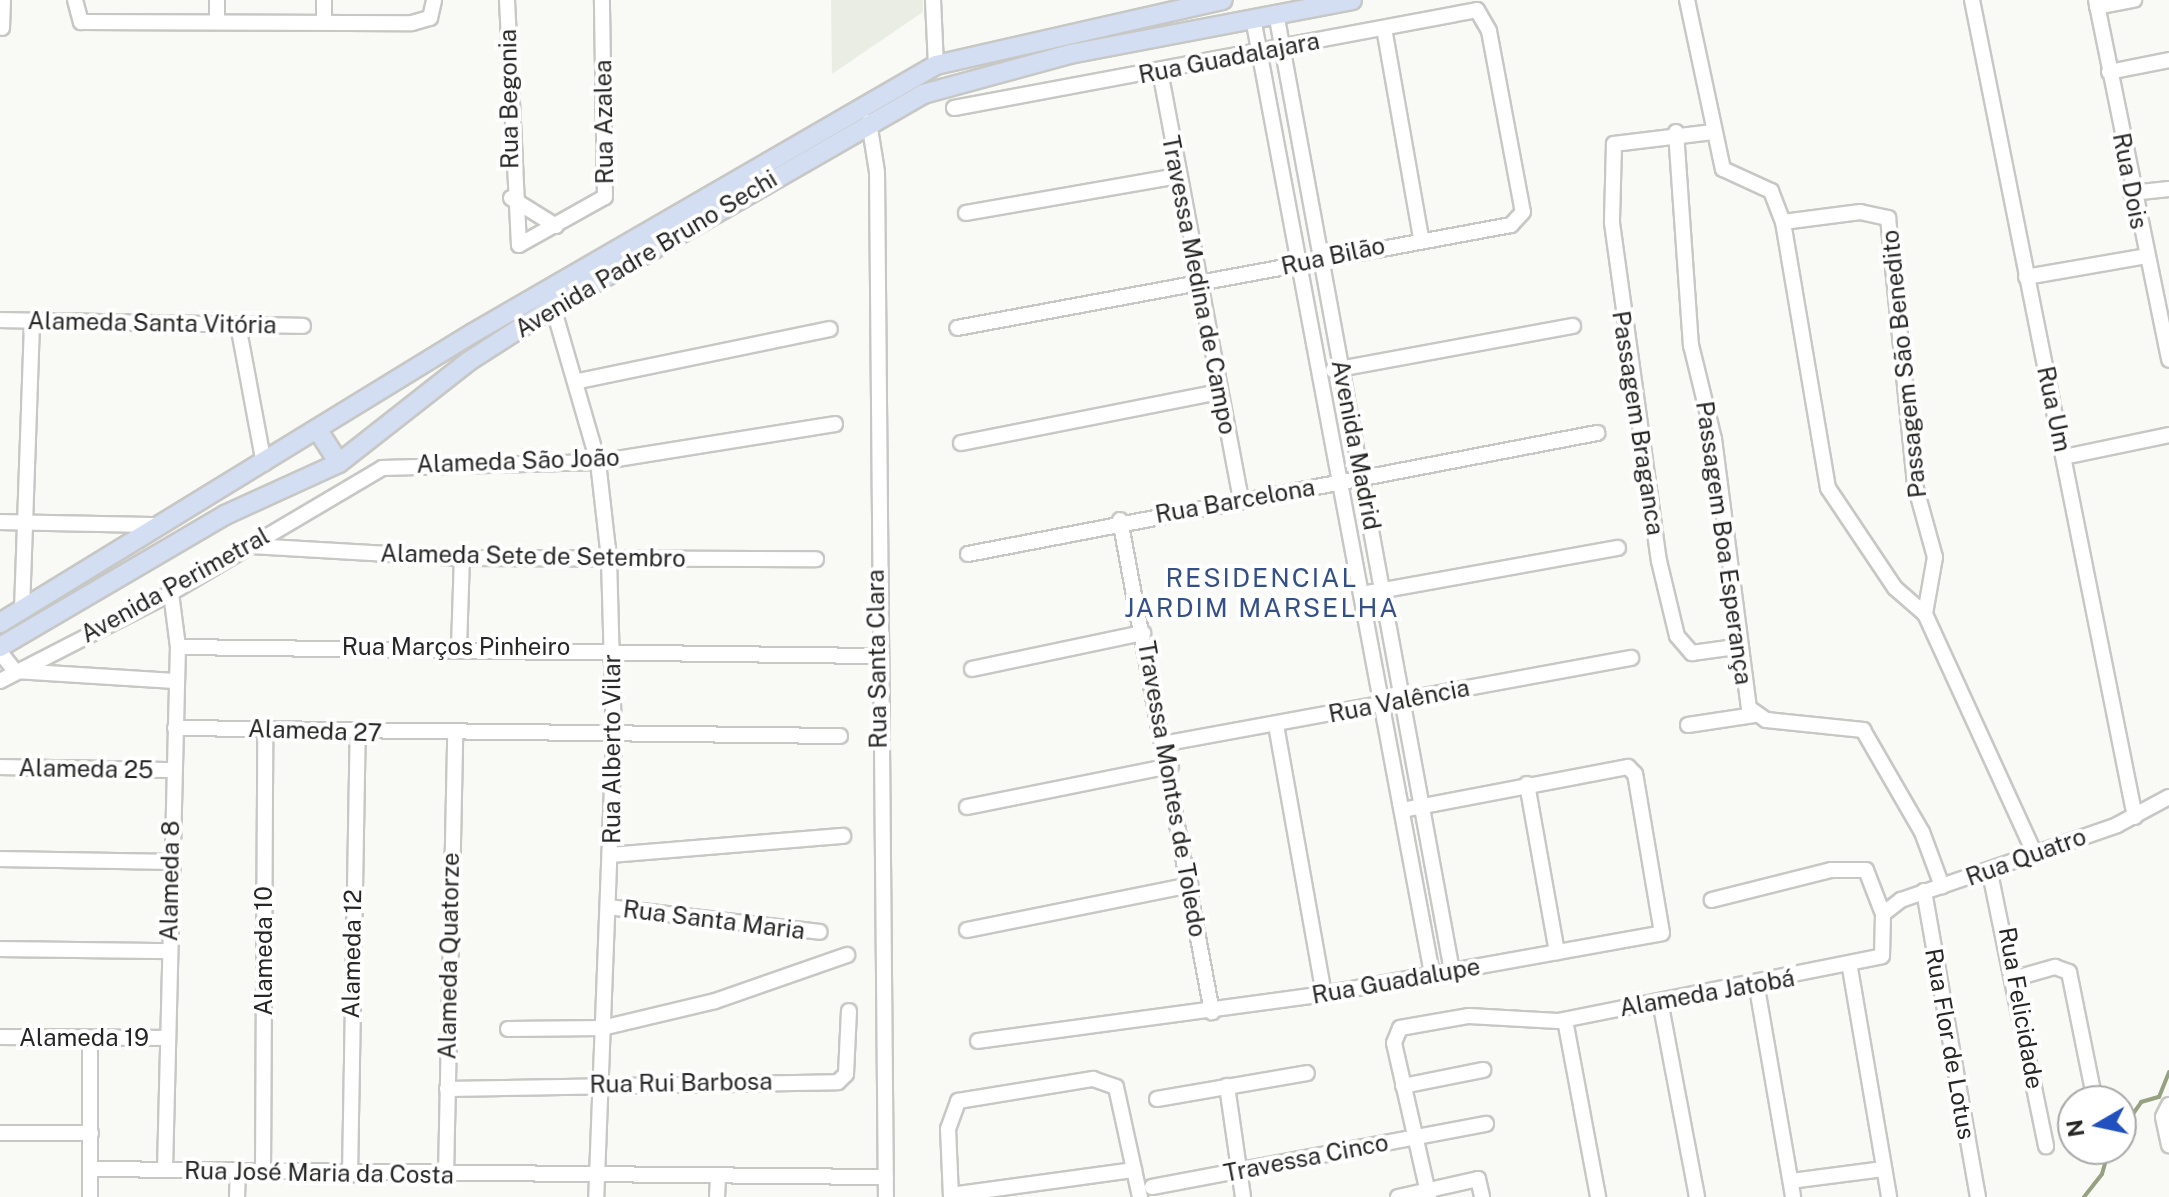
<!DOCTYPE html>
<meta charset="utf-8">
<style>
body{margin:0}
#map{position:relative;width:2169px;height:1197px;overflow:hidden;background:#f9faf6;font-family:"Public Sans",sans-serif}
div>[style]{position:absolute}
.built>*{inset:0;background:#e9ede3}
.stream>*{height:4px;margin:-2px;padding:0 2px;transform-origin:2px;border-radius:2px;background:#95a181}
.roads{filter:drop-shadow(2px 0 #c7c8c5) drop-shadow(-2px 0 #c7c8c5) drop-shadow(0 2px #c7c8c5) drop-shadow(0 -2px #c7c8c5)}
.street>*{height:14px;margin:-7px;padding:0 7px;transform-origin:7px;border-radius:7px;background:#fff}
.secondary>*{height:18px;margin:-9px;padding:0 9px;transform-origin:9px;border-radius:9px;background:#d4def2}
span{translate:-50% -50%;white-space:nowrap;text-align:center;line-height:1.15;-webkit-text-stroke:8px #fff;paint-order:stroke}
.street-label{font-size:24px;color:#262725}
.neighbourhood-label{font-size:26px;color:#335088;letter-spacing:2px}
.north{position:absolute;left:2057px;top:1085px;width:80px;height:80px;box-sizing:border-box;background:#fff;border:2px solid #a8a9a8;border-radius:50%;rotate:261deg;font-size:22px;font-weight:700;line-height:32px;text-align:center;color:#262725}
.north::after{content:'';display:block;margin:auto;width:28px;height:36px;background:#2051bf;clip-path:polygon(50% 0,100% 100%,50% 72%,0 100%)}
</style>
<div id="map">
<div class="built">
<div style="clip-path:polygon(831px 0,923px 0,923px 12px,832px 74px)"></div>
</div>
<div class="stream">
<div style="left:2121px;top:1131px;width:35px;rotate:-55deg"></div>
<div style="left:2141px;top:1102px;width:19px;rotate:-16deg"></div>
<div style="left:2159px;top:1097px;width:27px;rotate:-68deg"></div>
<div style="left:2084px;top:1197px;width:29px;rotate:-52deg"></div>
<div style="left:2102px;top:1174px;width:26px;rotate:-74deg"></div>
</div>
<div class="roads">
<div class="street">
<div style="left:75px;top:0;width:23px;rotate:75deg"></div>
<div style="left:81px;top:22px;width:331px;rotate:0.2deg"></div>
<div style="left:412px;top:23px;width:19px;rotate:-16deg"></div>
<div style="left:430px;top:18px;width:18px;rotate:-77deg"></div>
<div style="left:507px;top:0;width:245px;rotate:87.2deg"></div>
<div style="left:519px;top:245px;width:98px;rotate:-29.2deg"></div>
<div style="left:605px;top:197px;width:197px;rotate:-90.9deg"></div>
<div style="left:933px;top:0;width:65px;rotate:87.4deg"></div>
<div style="left:1687px;top:0;width:173px;rotate:78deg"></div>
<div style="left:1723px;top:169px;width:53px;rotate:24.6deg"></div>
<div style="left:1771px;top:191px;width:33px;rotate:69deg"></div>
<div style="left:1783px;top:222px;width:270px;rotate:80.4deg"></div>
<div style="left:1828px;top:488px;width:120px;rotate:56.2deg"></div>
<div style="left:1895px;top:588px;width:40px;rotate:41deg"></div>
<div style="left:1972px;top:0;width:833px;rotate:78.72deg"></div>
<div style="left:2096px;top:0;width:367px;rotate:78.5deg"></div>
<div style="left:2097px;top:7px;width:38px;rotate:-11deg"></div>
<div style="left:1276px;top:13px;width:974px;rotate:79.59deg"></div>
<div style="left:217px;top:18px;width:18px;rotate:-90deg"></div>
<div style="left:1253px;top:18px;width:973px;rotate:79.39deg"></div>
<div style="left:324px;top:21px;width:21px;rotate:-90deg"></div>
<div style="left:2px;top:28px;width:28px;rotate:-88deg"></div>
<div style="left:1384px;top:28px;width:213px;rotate:80deg"></div>
<div style="left:1160px;top:71px;width:436px;rotate:79.3deg"></div>
<div style="left:2109px;top:72px;width:61px;rotate:-11.3deg"></div>
<div style="left:954px;top:108px;width:532px;rotate:-10.61deg"></div>
<div style="left:1477px;top:10px;width:24px;rotate:60deg"></div>
<div style="left:1489px;top:31px;width:184px;rotate:79.4deg"></div>
<div style="left:1523px;top:212px;width:18px;rotate:133deg"></div>
<div style="left:1511px;top:225px;width:563px;rotate:169.47deg"></div>
<div style="left:869px;top:122px;width:51px;rotate:80.9deg"></div>
<div style="left:877px;top:172px;width:1025px;rotate:89.5deg"></div>
<div style="left:1676px;top:132px;width:214px;rotate:86deg"></div>
<div style="left:1691px;top:345px;width:97px;rotate:76.3deg"></div>
<div style="left:1714px;top:439px;width:271px;rotate:82.6deg"></div>
<div style="left:1749px;top:708px;width:21px;rotate:35deg"></div>
<div style="left:1766px;top:720px;width:98px;rotate:5.9deg"></div>
<div style="left:1863px;top:730px;width:118px;rotate:60deg"></div>
<div style="left:1922px;top:832px;width:58px;rotate:69.7deg"></div>
<div style="left:1713px;top:132px;width:100px;rotate:173.1deg"></div>
<div style="left:1614px;top:144px;width:79px;rotate:91.5deg"></div>
<div style="left:1612px;top:223px;width:341px;rotate:82.1deg"></div>
<div style="left:1659px;top:561px;width:77px;rotate:76.5deg"></div>
<div style="left:1677px;top:636px;width:23px;rotate:49deg"></div>
<div style="left:1692px;top:653px;width:44px;rotate:-7.8deg"></div>
<div style="left:2131px;top:193px;width:38px;rotate:-6deg"></div>
<div style="left:511px;top:198px;width:53px;rotate:31.9deg"></div>
<div style="left:966px;top:213px;width:214px;rotate:-9.9deg"></div>
<div style="left:1783px;top:222px;width:78px;rotate:-7.4deg"></div>
<div style="left:1860px;top:212px;width:29px;rotate:12deg"></div>
<div style="left:1888px;top:218px;width:268px;rotate:84.2deg"></div>
<div style="left:1915px;top:485px;width:75px;rotate:74.5deg"></div>
<div style="left:1935px;top:557px;width:58px;rotate:100deg"></div>
<div style="left:1925px;top:614px;width:266px;rotate:65.4deg"></div>
<div style="left:2026px;top:277px;width:122px;rotate:-9.9deg"></div>
<div style="left:553px;top:307px;width:161px;rotate:73.8deg"></div>
<div style="left:598px;top:462px;width:98px;rotate:83.5deg"></div>
<div style="left:609px;top:559px;width:176px;rotate:88.4deg"></div>
<div style="left:614px;top:735px;width:462px;rotate:92.2deg"></div>
<div style="left:0;top:320px;width:303px;rotate:1.1deg"></div>
<div style="left:238px;top:325px;width:141px;rotate:79.4deg"></div>
<div style="left:1333px;top:370px;width:244px;rotate:-10.4deg"></div>
<div style="left:579px;top:381px;width:256px;rotate:-11.7deg"></div>
<div style="left:961px;top:443px;width:263px;rotate:-11.2deg"></div>
<div style="left:2064px;top:457px;width:107px;rotate:-11.8deg"></div>
<div style="left:1120px;top:520px;width:501px;rotate:79.41deg"></div>
<div style="left:0;top:522px;width:157px;rotate:1.1deg"></div>
<div style="left:251px;top:546px;width:211px;rotate:3.3deg"></div>
<div style="left:462px;top:558px;width:354px;rotate:0.2deg"></div>
<div style="left:968px;top:554px;width:641px;rotate:-10.89deg"></div>
<div style="left:1362px;top:594px;width:260px;rotate:-10.2deg"></div>
<div style="left:22px;top:610px;width:289px;rotate:-88deg"></div>
<div style="left:178px;top:647px;width:700px;rotate:0.74deg"></div>
<div style="left:459px;top:647px;width:89px;rotate:-88.1deg"></div>
<div style="left:0;top:652px;width:24px;rotate:52deg"></div>
<div style="left:15px;top:671px;width:160px;rotate:3.6deg"></div>
<div style="left:972px;top:669px;width:175px;rotate:-11.9deg"></div>
<div style="left:0;top:681px;width:192px;rotate:-27.2deg"></div>
<div style="left:171px;top:593px;width:245px;rotate:-30.6deg"></div>
<div style="left:382px;top:468px;width:216px;rotate:-1.6deg"></div>
<div style="left:598px;top:462px;width:240px;rotate:-9.1deg"></div>
<div style="left:1276px;top:725px;width:273px;rotate:79.9deg"></div>
<div style="left:1688px;top:725px;width:67px;rotate:-8.6deg"></div>
<div style="left:175px;top:728px;width:665px;rotate:0.69deg"></div>
<div style="left:1167px;top:743px;width:472px;rotate:-10.4deg"></div>
<div style="left:0;top:767px;width:173px;rotate:1deg"></div>
<div style="left:1527px;top:784px;width:171px;rotate:79.9deg"></div>
<div style="left:967px;top:807px;width:208px;rotate:-11.4deg"></div>
<div style="left:611px;top:855px;width:233px;rotate:-4.7deg"></div>
<div style="left:0;top:859px;width:169px;rotate:1deg"></div>
<div style="left:1990px;top:873px;width:279px;rotate:78.4deg"></div>
<div style="left:1924px;top:891px;width:311px;rotate:80deg"></div>
<div style="left:608px;top:907px;width:213px;rotate:6.7deg"></div>
<div style="left:1883px;top:914px;width:23px;rotate:-38deg"></div>
<div style="left:1901px;top:900px;width:229px;rotate:-19.1deg"></div>
<div style="left:2117px;top:825px;width:59px;rotate:-28.3deg"></div>
<div style="left:967px;top:930px;width:228px;rotate:-11.4deg"></div>
<div style="left:0;top:949px;width:169px;rotate:0.7deg"></div>
<div style="left:1850px;top:968px;width:232px;rotate:80.3deg"></div>
<div style="left:2016px;top:978px;width:41px;rotate:-15.8deg"></div>
<div style="left:2055px;top:967px;width:15px;rotate:20deg"></div>
<div style="left:2069px;top:972px;width:132px;rotate:78.6deg"></div>
<div style="left:1756px;top:982px;width:218px;rotate:80.2deg"></div>
<div style="left:1660px;top:1001px;width:199px;rotate:79.3deg"></div>
<div style="left:1565px;top:1020px;width:180px;rotate:79.4deg"></div>
<div style="left:508px;top:1029px;width:94px;rotate:-0.6deg"></div>
<div style="left:602px;top:1028px;width:116px;rotate:-13.4deg"></div>
<div style="left:715px;top:1001px;width:140px;rotate:-19.2deg"></div>
<div style="left:0;top:1037px;width:168px;rotate:0.3deg"></div>
<div style="left:978px;top:1041px;width:349px;rotate:-7.7deg"></div>
<div style="left:1324px;top:994px;width:343px;rotate:-10.2deg"></div>
<div style="left:1662px;top:933px;width:161px;rotate:-99.6deg"></div>
<div style="left:1635px;top:774px;width:10px;rotate:-135deg"></div>
<div style="left:1628px;top:767px;width:230px;rotate:169.2deg"></div>
<div style="left:1227px;top:1086px;width:112px;rotate:81.8deg"></div>
<div style="left:1403px;top:1086px;width:82px;rotate:-11.3deg"></div>
<div style="left:447px;top:1089px;width:391px;rotate:-1deg"></div>
<div style="left:838px;top:1082px;width:11px;rotate:-45deg"></div>
<div style="left:846px;top:1074px;width:63px;rotate:-87.3deg"></div>
<div style="left:1157px;top:1099px;width:152px;rotate:-9.8deg"></div>
<div style="left:2169px;top:1105px;width:13px;rotate:117deg"></div>
<div style="left:2163px;top:1117px;width:29px;rotate:78deg"></div>
<div style="left:0;top:1133px;width:91px"></div>
<div style="left:90px;top:1169px;width:796px;rotate:0.58deg"></div>
<div style="left:165px;top:1170px;width:523px;rotate:-88.58deg"></div>
<div style="left:178px;top:647px;width:54px;rotate:-97.4deg"></div>
<div style="left:263px;top:1173px;width:444px;rotate:-89.7deg"></div>
<div style="left:350px;top:1175px;width:443px;rotate:-89deg"></div>
<div style="left:446px;top:1176px;width:440px;rotate:-88.8deg"></div>
<div style="left:1791px;top:1181px;width:94px;rotate:-7.4deg"></div>
<div style="left:1152px;top:1187px;width:340px;rotate:-10.7deg"></div>
<div style="left:951px;top:1195px;width:185px;rotate:-7.8deg"></div>
<div style="left:90px;top:1197px;width:159px;rotate:-90deg"></div>
<div style="left:237px;top:1197px;width:24px;rotate:-88deg"></div>
<div style="left:717px;top:1197px;width:20px;rotate:-87deg"></div>
<div style="left:951px;top:1197px;width:68px;rotate:-92.5deg"></div>
<div style="left:948px;top:1129px;width:30px;rotate:-70deg"></div>
<div style="left:958px;top:1101px;width:137px;rotate:-9.3deg"></div>
<div style="left:1093px;top:1079px;width:24px;rotate:19deg"></div>
<div style="left:1116px;top:1087px;width:113px;rotate:77.7deg"></div>
<div style="left:1398px;top:1197px;width:82px;rotate:-12.7deg"></div>
<div style="left:1478px;top:1179px;width:18px;rotate:77deg"></div>
<div style="left:1429px;top:1197px;width:158px;rotate:-102.8deg"></div>
<div style="left:1394px;top:1043px;width:16px;rotate:-68deg"></div>
<div style="left:1400px;top:1028px;width:70px;rotate:-9.9deg"></div>
<div style="left:1469px;top:1016px;width:89px;rotate:3.2deg"></div>
<div style="left:1558px;top:1021px;width:330px;rotate:-11.3deg"></div>
<div style="left:1882px;top:956px;width:42px;rotate:-88.6deg"></div>
<div style="left:1883px;top:914px;width:47px;rotate:-111.1deg"></div>
<div style="left:1866px;top:870px;width:35px;rotate:180deg"></div>
<div style="left:1831px;top:870px;width:123px;rotate:165.9deg"></div>
</div>
<div class="secondary">
<div style="left:317px;top:429px;width:40px;rotate:57.1deg"></div>
<div style="left:0;top:623px;width:555px;rotate:-31.51deg"></div>
<div style="left:473px;top:333px;width:535px;rotate:-30.06deg"></div>
<div style="left:936px;top:65px;width:294px;rotate:-12.8deg"></div>
<div style="left:0;top:647px;width:261px;rotate:-30.4deg"></div>
<div style="left:225px;top:515px;width:125px;rotate:-24.5deg"></div>
<div style="left:339px;top:463px;width:165px;rotate:-38.1deg"></div>
<div style="left:469px;top:361px;width:100px;rotate:-32.7deg"></div>
<div style="left:553px;top:307px;width:427px;rotate:-29.9deg"></div>
<div style="left:923px;top:94px;width:152px;rotate:-15.2deg"></div>
<div style="left:1070px;top:54px;width:287px;rotate:-10.8deg"></div>
</div>
</div>
<div class="street-label">
<span style="left:1229px;top:58px;rotate:-11deg">Rua Guadalajara</span>
<span style="left:509px;top:99px;rotate:-91deg">Rua Begonia</span>
<span style="left:604px;top:122px;rotate:-91deg">Rua Azalea</span>
<span style="left:2130px;top:181px;rotate:79deg">Rua Dois</span>
<span style="left:646px;top:254px;rotate:-31deg">Avenida Padre Bruno Sechi</span>
<span style="left:1333px;top:256px;rotate:-12deg">Rua Bilão</span>
<span style="left:1199px;top:285px;rotate:79deg">Travessa Medina de Campo</span>
<span style="left:152px;top:323px;rotate:1deg">Alameda Santa Vitória</span>
<span style="left:1904px;top:364px;rotate:-96deg">Passagem São Benedito</span>
<span style="left:2054px;top:409px;rotate:78deg">Rua Um</span>
<span style="left:1638px;top:423px;rotate:81deg">Passagem Braganca</span>
<span style="left:1356px;top:445px;rotate:79deg">Avenida Madrid</span>
<span style="left:518px;top:461px;rotate:-2deg">Alameda São João</span>
<span style="left:1235px;top:501px;rotate:-10deg">Rua Barcelona</span>
<span style="left:1724px;top:543px;rotate:82deg">Passagem Boa Esperança</span>
<span style="left:533px;top:556px;rotate:1deg">Alameda Sete de Setembro</span>
<span style="left:175px;top:585px;rotate:-29deg">Avenida Perimetral</span>
<span style="left:456px;top:647px">Rua Marços Pinheiro</span>
<span style="left:877px;top:659px;rotate:-91deg">Rua Santa Clara</span>
<span style="left:1399px;top:701px;rotate:-11deg">Rua Valência</span>
<span style="left:315px;top:731px;rotate:2deg">Alameda 27</span>
<span style="left:612px;top:749px;rotate:-90deg">Rua Alberto Vilar</span>
<span style="left:86px;top:769px;rotate:1deg">Alameda 25</span>
<span style="left:1172px;top:789px;rotate:80deg">Travessa Montes de Toledo</span>
<span style="left:2026px;top:857px;rotate:-20deg">Rua Quatro</span>
<span style="left:170px;top:881px;rotate:-89deg">Alameda 8</span>
<span style="left:714px;top:920px;rotate:7deg">Rua Santa Maria</span>
<span style="left:264px;top:951px;rotate:-90deg">Alameda 10</span>
<span style="left:352px;top:954px;rotate:-89deg">Alameda 12</span>
<span style="left:449px;top:956px;rotate:-89deg">Alameda Quatorze</span>
<span style="left:1396px;top:981px;rotate:-10deg">Rua Guadalupe</span>
<span style="left:1707px;top:993px;rotate:-10deg">Alameda Jatobá</span>
<span style="left:2021px;top:1008px;rotate:80deg">Rua Felicidade</span>
<span style="left:84px;top:1038px">Alameda 19</span>
<span style="left:1950px;top:1044px;rotate:80deg">Rua Flor de Lotus</span>
<span style="left:681px;top:1083px;rotate:-1deg">Rua Rui Barbosa</span>
<span style="left:1306px;top:1158px;rotate:-11deg">Travessa Cinco</span>
<span style="left:319px;top:1173px;rotate:1deg">Rua José Maria da Costa</span>
</div>
<div class="neighbourhood-label">
<span style="left:1262px;top:593px">RESIDENCIAL<br>JARDIM MARSELHA</span>
</div>
<div class="north">N</div>
</div>
